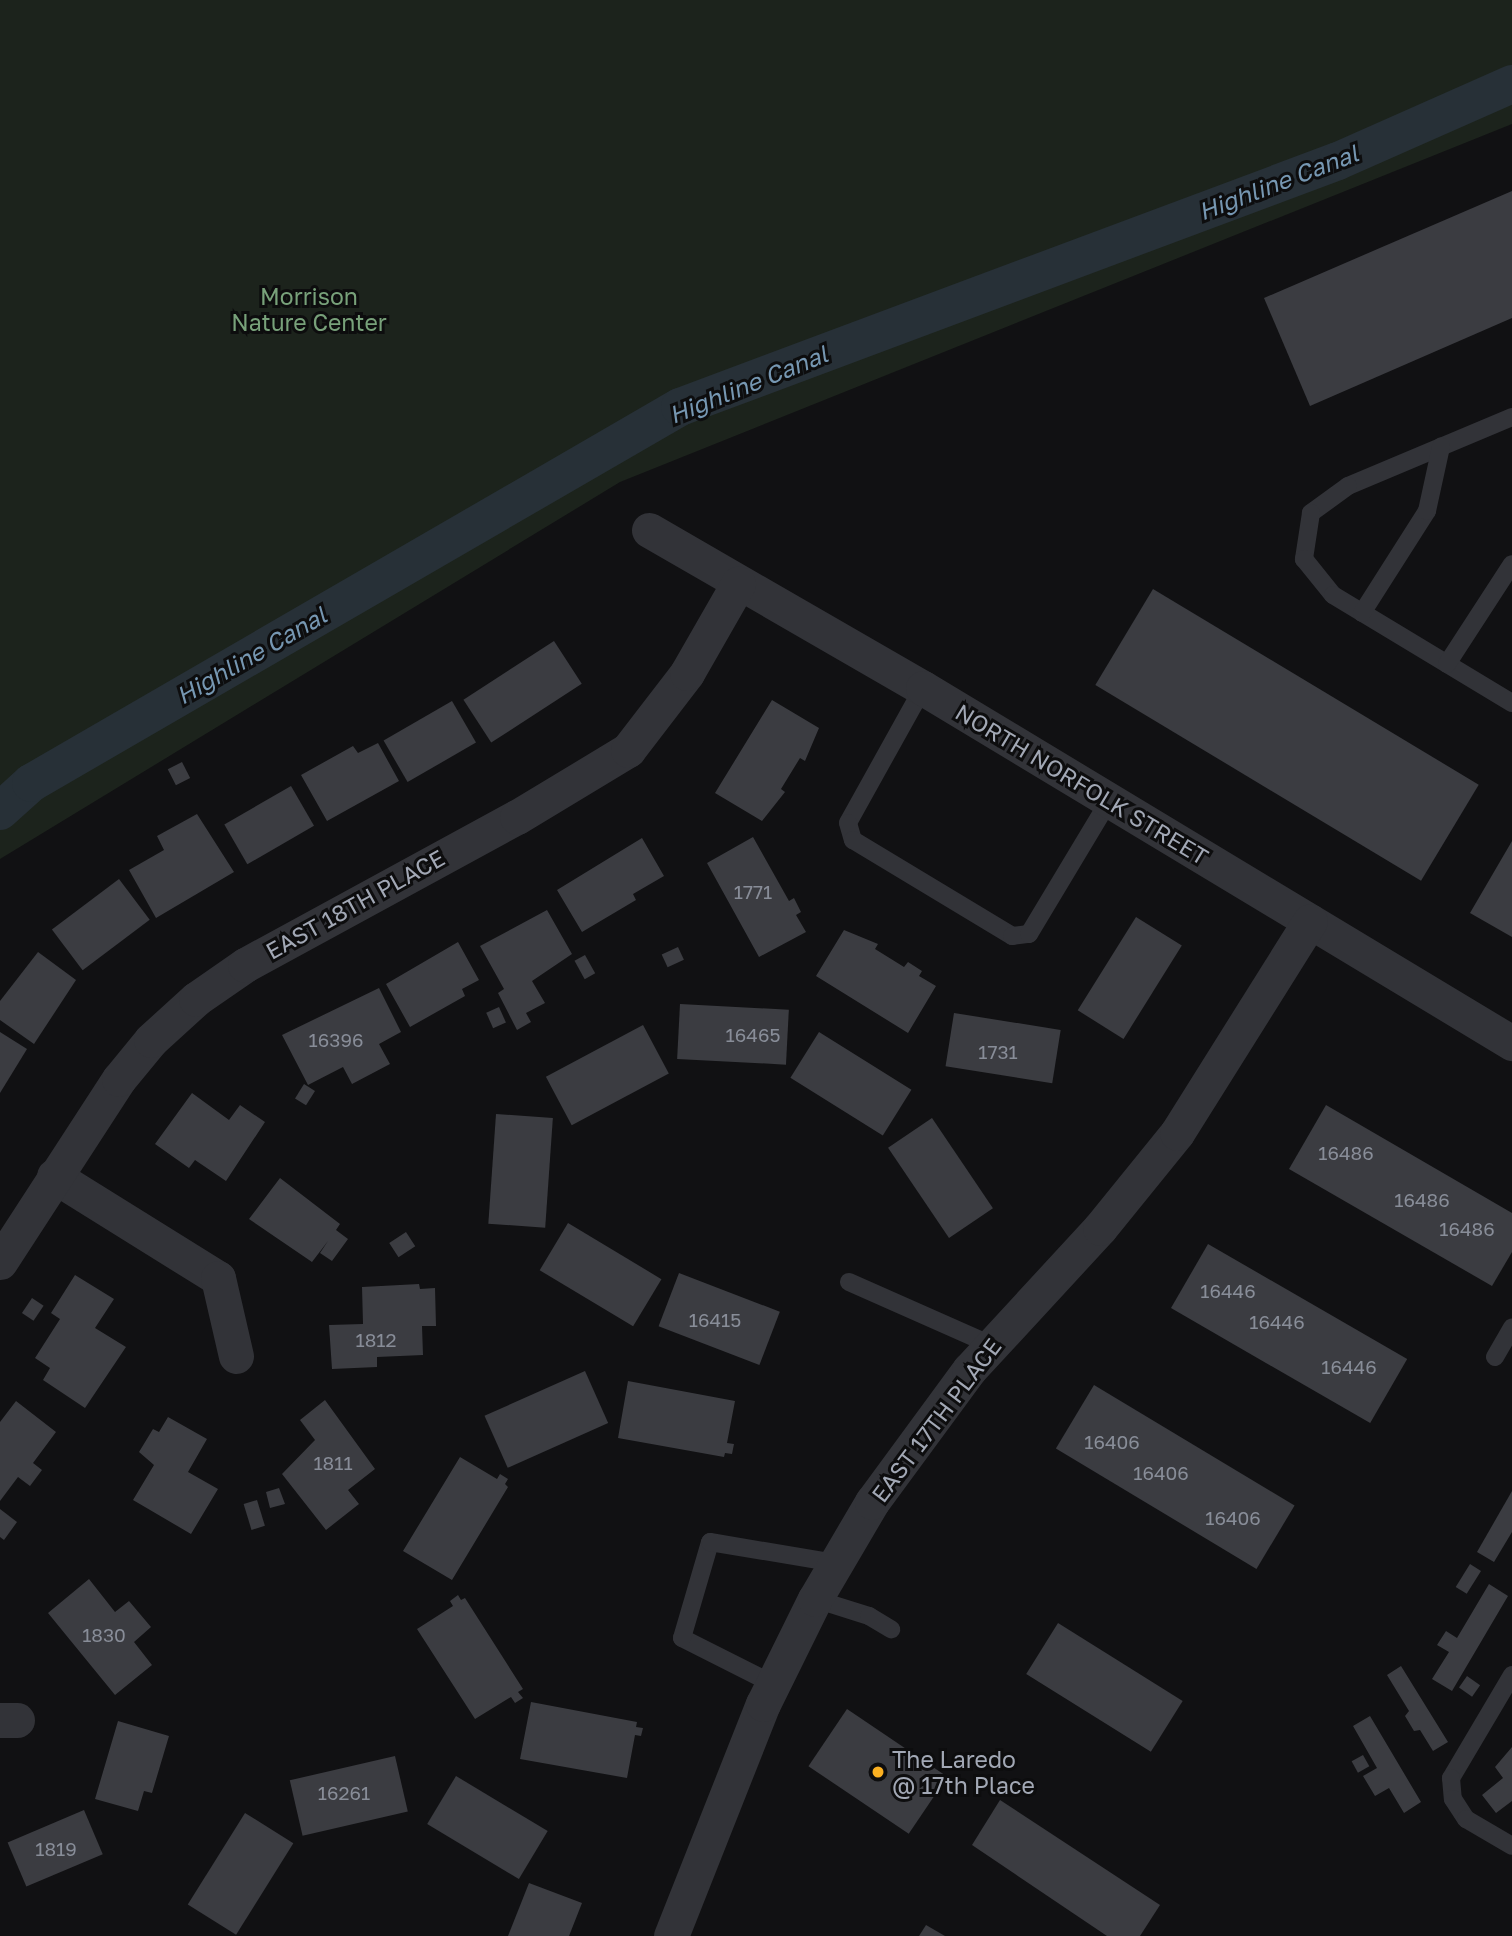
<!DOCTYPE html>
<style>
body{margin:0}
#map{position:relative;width:1512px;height:1936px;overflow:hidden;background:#111113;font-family:"Golos Text",sans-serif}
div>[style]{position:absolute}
.green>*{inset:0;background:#1c231c}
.canal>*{height:38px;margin:-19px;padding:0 19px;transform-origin:19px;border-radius:19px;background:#273037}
.building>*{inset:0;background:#3b3c41;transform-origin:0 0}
.lane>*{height:18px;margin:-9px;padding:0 9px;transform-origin:9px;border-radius:9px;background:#323338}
.street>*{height:35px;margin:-17.5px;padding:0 17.5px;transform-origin:17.5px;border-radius:17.5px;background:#323338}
.dots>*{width:19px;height:19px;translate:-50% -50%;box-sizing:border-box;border:4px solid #0d0d0e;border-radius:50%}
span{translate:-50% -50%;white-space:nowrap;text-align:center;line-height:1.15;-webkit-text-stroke:6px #0d0d0e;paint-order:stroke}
.number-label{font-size:19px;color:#888d98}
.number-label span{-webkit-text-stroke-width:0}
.park-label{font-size:23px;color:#78a17a}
.street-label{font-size:23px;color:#a2a8b5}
.poi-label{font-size:23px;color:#a2a8b5}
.left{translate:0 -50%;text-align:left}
.water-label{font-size:24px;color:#7697b2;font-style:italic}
</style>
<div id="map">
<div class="green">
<div style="clip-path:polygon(0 0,1512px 0,1512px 124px,620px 482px,0 859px)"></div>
</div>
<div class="canal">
<div style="left:0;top:811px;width:42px;rotate:-42.1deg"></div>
<div style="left:31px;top:783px;width:750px;rotate:-30.09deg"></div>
<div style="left:680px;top:407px;width:702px;rotate:-20.5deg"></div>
<div style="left:1338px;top:161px;width:190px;rotate:-23.9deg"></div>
</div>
<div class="building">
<div style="clip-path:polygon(1512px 191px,1512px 318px,1310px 406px,1264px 298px)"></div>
<div style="left:1153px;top:589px;width:380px;height:112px;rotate:31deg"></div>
<div style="left:554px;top:641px;width:51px;height:108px;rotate:57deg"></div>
<div style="clip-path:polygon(772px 700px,819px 728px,805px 761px,800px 758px,781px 789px,785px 792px,762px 821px,715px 793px)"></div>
<div style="left:452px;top:701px;width:48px;height:79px;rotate:60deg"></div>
<div style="clip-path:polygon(378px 743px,399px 781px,327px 821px,301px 775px,353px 746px,358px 753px)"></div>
<div style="left:182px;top:762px;width:18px;height:16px;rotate:63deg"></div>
<div style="left:291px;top:786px;width:46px;height:77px;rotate:60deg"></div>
<div style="clip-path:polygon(197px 814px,234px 872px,156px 918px,129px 870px,164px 850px,157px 836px)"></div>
<div style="clip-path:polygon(753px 837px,789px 901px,794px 898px,801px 912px,796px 915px,806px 932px,759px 957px,707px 863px)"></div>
<div style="clip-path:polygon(642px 838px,664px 876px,633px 894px,636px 900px,582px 932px,557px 890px)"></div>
<div style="clip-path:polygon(1512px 841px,1512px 937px,1470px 913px)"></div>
<div style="left:119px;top:879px;width:51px;height:84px;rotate:53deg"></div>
<div style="clip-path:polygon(547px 910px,572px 954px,532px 981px,545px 1003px,526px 1013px,531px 1022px,517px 1030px,498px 993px,504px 989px,480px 946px)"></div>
<div style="left:1136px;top:917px;width:54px;height:110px;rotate:32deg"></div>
<div style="clip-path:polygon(844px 930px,878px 944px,875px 949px,904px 967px,908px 962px,922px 971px,919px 976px,936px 986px,908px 1033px,816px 976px)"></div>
<div style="clip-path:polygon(458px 942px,479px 980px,462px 989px,465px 996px,410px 1027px,386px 984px)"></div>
<div style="left:678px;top:947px;width:14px;height:18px;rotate:65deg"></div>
<div style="clip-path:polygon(38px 952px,76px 980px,34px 1044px,0 1020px,0 1001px)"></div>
<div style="left:585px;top:955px;width:21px;height:12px;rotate:61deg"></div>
<div style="clip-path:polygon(379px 988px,401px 1032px,379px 1044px,390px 1064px,352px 1084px,343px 1067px,308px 1085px,282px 1035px)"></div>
<div style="left:680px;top:1004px;width:109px;height:55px;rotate:3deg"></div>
<div style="left:499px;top:1007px;width:17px;height:14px;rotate:66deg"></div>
<div style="left:954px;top:1013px;width:108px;height:54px;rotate:9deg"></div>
<div style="left:643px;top:1025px;width:55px;height:110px;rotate:62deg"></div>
<div style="clip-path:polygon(0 1032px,27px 1049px,0 1093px)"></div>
<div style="left:819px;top:1032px;width:109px;height:54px;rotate:32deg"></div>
<div style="left:304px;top:1084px;width:13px;height:17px;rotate:32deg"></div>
<div style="clip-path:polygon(192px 1093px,229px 1120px,240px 1105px,265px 1122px,226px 1181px,195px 1160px,189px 1168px,155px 1144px)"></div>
<div style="clip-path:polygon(1326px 1105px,1512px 1213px,1512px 1252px,1492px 1286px,1289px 1169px)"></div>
<div style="left:496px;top:1114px;width:57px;height:110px;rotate:4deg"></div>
<div style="left:932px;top:1118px;width:109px;height:53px;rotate:56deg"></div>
<div style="clip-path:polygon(280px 1178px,340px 1224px,336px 1230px,348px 1239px,332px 1261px,320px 1253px,328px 1241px,312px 1262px,249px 1219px)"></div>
<div style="left:568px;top:1223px;width:109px;height:55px;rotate:31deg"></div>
<div style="left:406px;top:1232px;width:17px;height:20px;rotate:57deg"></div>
<div style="left:1208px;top:1244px;width:230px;height:74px;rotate:30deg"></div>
<div style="left:679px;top:1273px;width:108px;height:57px;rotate:21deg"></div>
<div style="clip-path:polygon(75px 1275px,114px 1299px,95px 1328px,126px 1347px,85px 1408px,43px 1380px,50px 1368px,35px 1358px,60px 1319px,51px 1313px)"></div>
<div style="clip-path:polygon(419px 1284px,420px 1289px,435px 1288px,436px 1326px,422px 1326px,423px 1355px,377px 1357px,377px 1367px,332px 1369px,329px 1325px,363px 1324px,362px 1287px)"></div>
<div style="left:32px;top:1298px;width:14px;height:18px;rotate:34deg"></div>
<div style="left:585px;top:1371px;width:57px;height:110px;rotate:66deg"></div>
<div style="clip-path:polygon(628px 1381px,735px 1401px,727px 1443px,734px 1444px,732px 1454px,725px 1453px,724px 1457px,618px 1438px)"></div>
<div style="left:1094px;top:1385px;width:234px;height:74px;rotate:31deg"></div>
<div style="clip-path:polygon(325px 1400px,375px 1469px,348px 1490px,359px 1504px,326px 1530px,282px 1474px,315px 1440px,300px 1420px)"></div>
<div style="clip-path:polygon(16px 1401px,56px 1432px,33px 1463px,42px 1470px,30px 1486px,18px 1477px,0 1501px,0 1422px)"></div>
<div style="clip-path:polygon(168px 1417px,207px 1439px,188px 1472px,218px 1489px,191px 1534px,133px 1500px,154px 1465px,139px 1452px,153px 1429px,159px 1432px)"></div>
<div style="clip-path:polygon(460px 1457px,497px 1479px,500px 1474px,508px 1479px,505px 1484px,508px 1487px,452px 1580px,403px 1551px)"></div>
<div style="clip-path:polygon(279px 1488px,285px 1504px,270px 1508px,266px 1492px)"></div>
<div style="clip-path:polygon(1512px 1491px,1512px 1532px,1494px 1562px,1477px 1552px)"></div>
<div style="left:257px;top:1500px;width:27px;height:14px;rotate:73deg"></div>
<div style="clip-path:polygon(0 1509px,17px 1522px,4px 1540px,0 1537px)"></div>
<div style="left:1470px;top:1564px;width:13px;height:27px;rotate:32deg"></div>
<div style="clip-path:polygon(89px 1579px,115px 1612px,129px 1601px,151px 1627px,134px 1642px,152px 1665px,115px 1695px,48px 1613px)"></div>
<div style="clip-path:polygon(1489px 1584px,1508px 1596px,1452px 1691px,1432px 1679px,1449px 1652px,1437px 1645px,1446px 1631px,1457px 1638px)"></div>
<div style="clip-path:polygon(458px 1595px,461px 1600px,465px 1598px,523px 1689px,518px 1692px,523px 1698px,515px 1703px,511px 1697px,475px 1719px,417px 1629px,453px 1606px,450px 1601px)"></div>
<div style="left:1058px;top:1623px;width:147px;height:60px;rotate:32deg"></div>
<div style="clip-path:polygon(1401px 1666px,1448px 1742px,1433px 1751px,1420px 1730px,1414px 1731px,1405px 1716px,1409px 1711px,1387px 1675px)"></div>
<div style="left:1467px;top:1676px;width:16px;height:14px;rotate:35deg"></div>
<div style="clip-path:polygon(531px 1702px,637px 1722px,636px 1727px,643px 1728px,641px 1736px,635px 1735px,627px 1778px,520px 1759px)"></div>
<div style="left:847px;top:1709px;width:121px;height:69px;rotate:34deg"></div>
<div style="clip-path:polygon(1370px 1716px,1421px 1802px,1404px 1813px,1389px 1788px,1375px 1796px,1363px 1776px,1377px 1768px,1353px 1726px)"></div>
<div style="clip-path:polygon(118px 1721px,169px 1736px,152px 1793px,144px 1791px,138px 1811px,95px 1799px)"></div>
<div style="clip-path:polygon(1512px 1747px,1512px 1801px,1496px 1813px,1482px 1795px,1503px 1778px,1495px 1767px)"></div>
<div style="left:1363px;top:1755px;width:13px;height:13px;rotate:61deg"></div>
<div style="left:395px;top:1756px;width:57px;height:108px;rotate:77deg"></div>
<div style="left:456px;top:1776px;width:107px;height:56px;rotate:31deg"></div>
<div style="clip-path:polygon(1000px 1800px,1160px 1905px,1140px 1936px,1107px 1936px,972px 1845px)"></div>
<div style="left:84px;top:1810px;width:48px;height:83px;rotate:67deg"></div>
<div style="left:245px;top:1813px;width:57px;height:108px;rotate:32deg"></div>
<div style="clip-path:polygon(529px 1883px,582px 1903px,569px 1936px,508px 1936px)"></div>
<div style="clip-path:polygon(926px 1925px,945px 1936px,919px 1936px)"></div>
</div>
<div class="lane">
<div style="left:1512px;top:417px;width:178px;rotate:157.2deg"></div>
<div style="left:1348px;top:486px;width:46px;rotate:143.9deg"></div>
<div style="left:1311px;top:513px;width:47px;rotate:98.7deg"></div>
<div style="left:1304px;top:559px;width:46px;rotate:51.1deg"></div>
<div style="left:1333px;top:595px;width:209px;rotate:31.1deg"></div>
<div style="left:1362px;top:613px;width:121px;rotate:-57.5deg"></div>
<div style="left:1427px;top:511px;width:66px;rotate:-77.7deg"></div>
<div style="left:1447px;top:664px;width:119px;rotate:-57deg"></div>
<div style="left:923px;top:688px;width:154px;rotate:119.1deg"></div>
<div style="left:848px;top:823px;width:18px;rotate:74deg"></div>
<div style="left:853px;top:840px;width:186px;rotate:31.1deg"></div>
<div style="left:1012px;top:936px;width:17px;rotate:-7deg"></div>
<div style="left:1029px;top:934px;width:155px;rotate:-59deg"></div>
<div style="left:849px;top:1282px;width:155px;rotate:23.9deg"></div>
<div style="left:1495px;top:1357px;width:34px;rotate:-60deg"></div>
<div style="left:815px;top:1599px;width:57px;rotate:17.5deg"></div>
<div style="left:869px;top:1616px;width:26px;rotate:31deg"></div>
<div style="left:1512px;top:1675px;width:120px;rotate:120.6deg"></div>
<div style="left:1451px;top:1778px;width:21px;rotate:85deg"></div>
<div style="left:1453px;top:1799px;width:24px;rotate:57deg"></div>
<div style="left:1466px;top:1819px;width:53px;rotate:30.4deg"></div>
<div style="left:773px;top:1684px;width:102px;rotate:-153.2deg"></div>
<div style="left:682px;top:1638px;width:100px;rotate:-73.7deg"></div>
<div style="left:710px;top:1542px;width:128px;rotate:9.5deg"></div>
</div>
<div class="street">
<div style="left:649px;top:530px;width:316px;rotate:30deg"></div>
<div style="left:923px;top:688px;width:688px;rotate:31.08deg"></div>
<div style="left:54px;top:1176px;width:193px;rotate:31.9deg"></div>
<div style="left:218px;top:1278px;width:80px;rotate:77deg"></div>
<div style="left:0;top:1262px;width:218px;rotate:-57deg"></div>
<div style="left:119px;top:1079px;width:50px;rotate:-50.6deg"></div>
<div style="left:151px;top:1040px;width:61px;rotate:-42.3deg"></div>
<div style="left:196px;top:999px;width:60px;rotate:-34.8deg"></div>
<div style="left:245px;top:965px;width:310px;rotate:-28.6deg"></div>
<div style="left:517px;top:817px;width:130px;rotate:-31.1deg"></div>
<div style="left:628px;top:750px;width:97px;rotate:-52.5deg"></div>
<div style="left:687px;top:673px;width:103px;rotate:-60.2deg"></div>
<div style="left:0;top:1720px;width:17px"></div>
<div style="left:671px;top:1936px;width:250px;rotate:-68.4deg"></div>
<div style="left:763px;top:1704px;width:117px;rotate:-63.7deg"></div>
<div style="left:815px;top:1599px;width:113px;rotate:-59.6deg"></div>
<div style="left:872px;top:1502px;width:164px;rotate:-53.7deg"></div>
<div style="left:969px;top:1370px;width:193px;rotate:-47.3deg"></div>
<div style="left:1100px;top:1228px;width:122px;rotate:-51deg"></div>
<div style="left:1177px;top:1133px;width:250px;rotate:-57.9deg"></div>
</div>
<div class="dots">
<div style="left:878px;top:1772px;background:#fbb021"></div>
</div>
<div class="number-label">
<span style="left:753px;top:892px">1771</span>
<span style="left:753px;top:1035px">16465</span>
<span style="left:336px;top:1040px">16396</span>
<span style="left:998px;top:1052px">1731</span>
<span style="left:1346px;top:1153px">16486</span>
<span style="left:1422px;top:1200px">16486</span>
<span style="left:1467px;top:1229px">16486</span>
<span style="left:1228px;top:1291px">16446</span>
<span style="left:715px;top:1320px">16415</span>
<span style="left:1277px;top:1322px">16446</span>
<span style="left:376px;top:1340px">1812</span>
<span style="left:1349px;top:1367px">16446</span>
<span style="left:1112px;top:1442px">16406</span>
<span style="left:333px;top:1463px">1811</span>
<span style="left:1161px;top:1473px">16406</span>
<span style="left:1233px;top:1518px">16406</span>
<span style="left:104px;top:1635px">1830</span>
<span style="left:344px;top:1793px">16261</span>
<span style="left:56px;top:1849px">1819</span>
</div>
<div class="park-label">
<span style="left:309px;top:309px">Morrison<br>Nature Center</span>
</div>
<div class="street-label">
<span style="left:1082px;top:784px;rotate:31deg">NORTH NORFOLK STREET</span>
<span style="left:355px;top:904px;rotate:-29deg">EAST 18TH PLACE</span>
<span style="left:936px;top:1420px;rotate:-53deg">EAST 17TH PLACE</span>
</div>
<div class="poi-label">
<span class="left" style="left:892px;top:1772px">The Laredo<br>@ 17th Place</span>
</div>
<div class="water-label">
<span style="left:1278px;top:182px;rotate:-21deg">Highline Canal</span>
<span style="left:748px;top:384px;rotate:-22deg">Highline Canal</span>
<span style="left:251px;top:655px;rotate:-30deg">Highline Canal</span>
</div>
</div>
